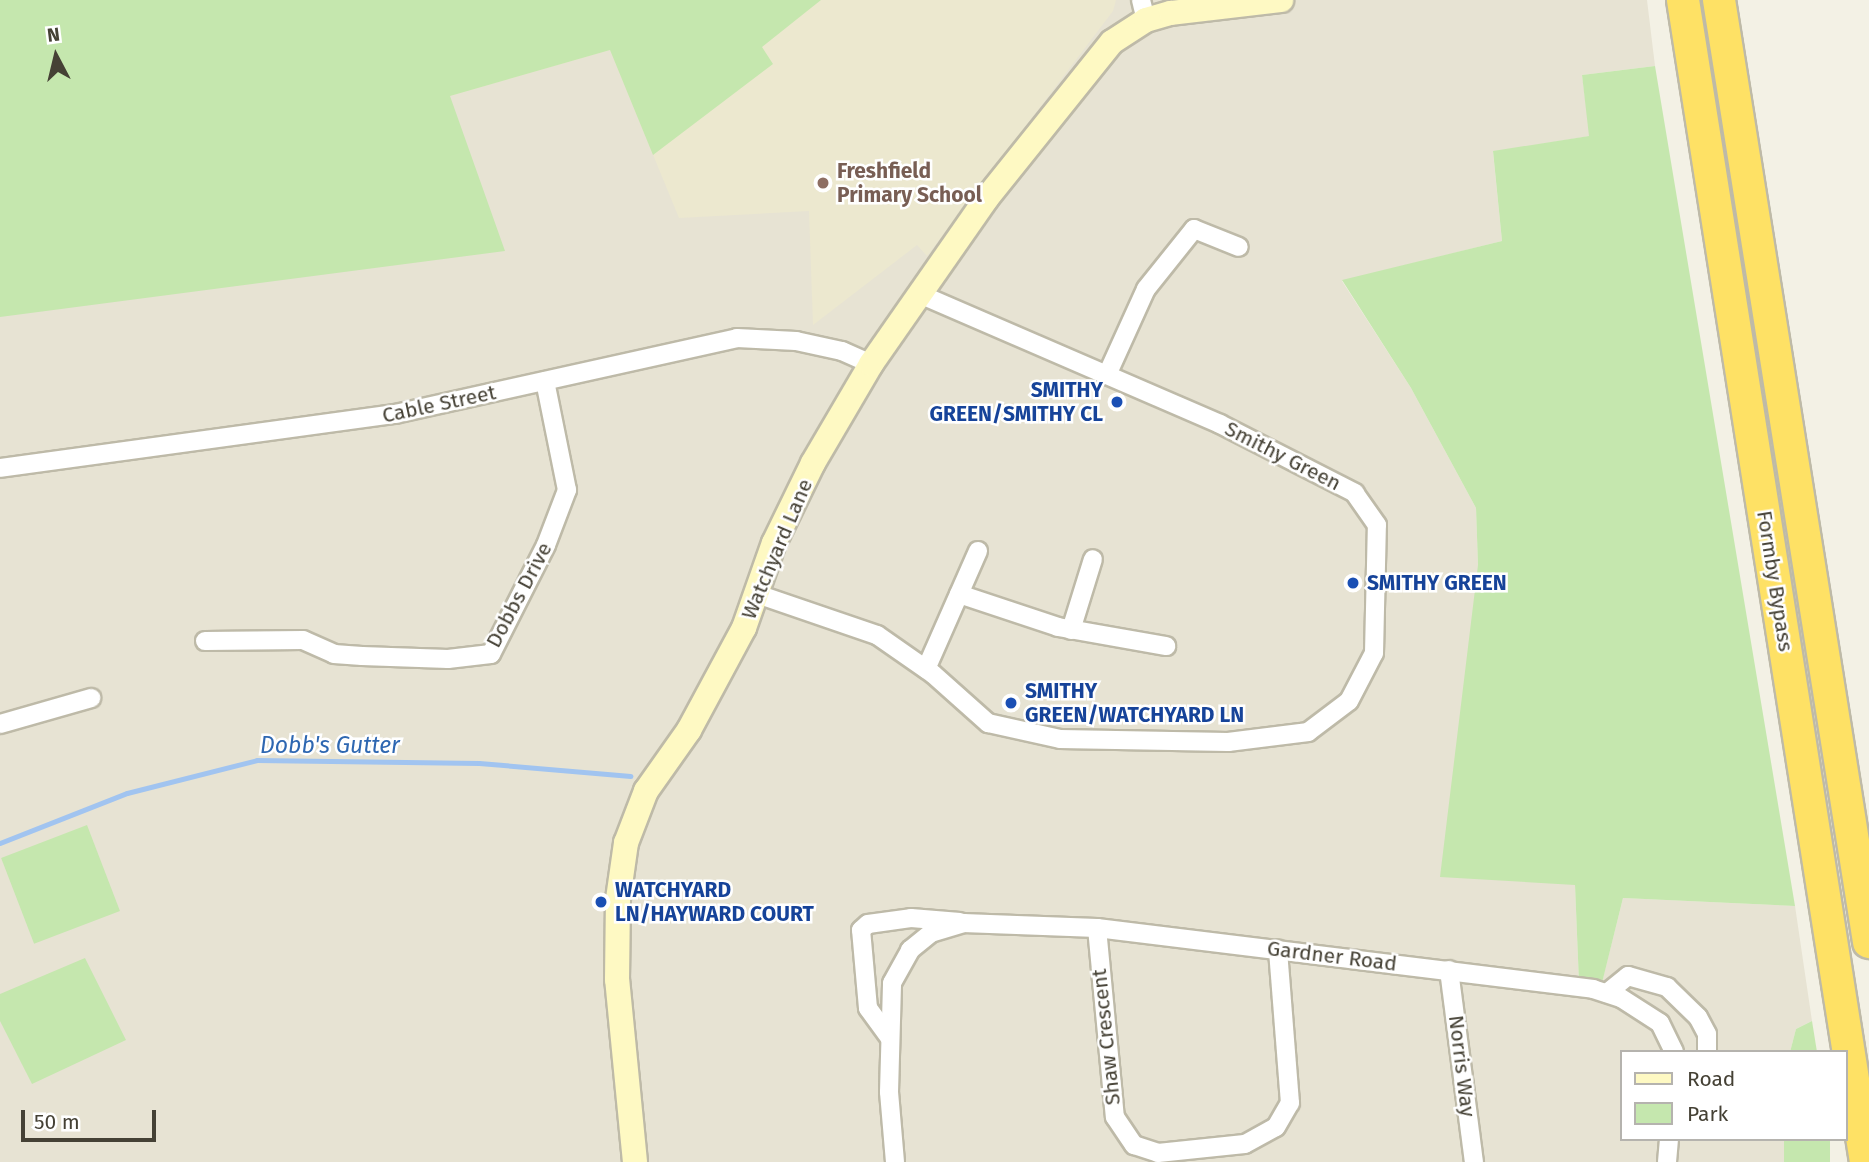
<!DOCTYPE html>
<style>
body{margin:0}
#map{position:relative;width:1869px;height:1162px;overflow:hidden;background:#f3f1e5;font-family:"Fira Sans",sans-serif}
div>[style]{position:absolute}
.residential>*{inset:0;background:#e7e3d3}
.education>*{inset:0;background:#ece8cf}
.green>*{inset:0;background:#c5e7ae;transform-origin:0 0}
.stream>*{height:5px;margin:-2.5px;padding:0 2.5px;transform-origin:2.5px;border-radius:2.5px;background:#a1c4f0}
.roads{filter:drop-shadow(2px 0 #bebaa8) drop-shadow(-2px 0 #bebaa8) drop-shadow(0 2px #bebaa8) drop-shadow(0 -2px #bebaa8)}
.street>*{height:18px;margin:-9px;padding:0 9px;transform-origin:9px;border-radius:9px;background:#fff}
.secondary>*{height:24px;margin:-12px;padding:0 12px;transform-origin:12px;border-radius:12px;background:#fef9c3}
.highway>*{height:32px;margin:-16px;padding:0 16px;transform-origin:16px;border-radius:16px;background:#fee165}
.dots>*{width:19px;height:19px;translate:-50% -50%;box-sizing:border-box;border:4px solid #fff;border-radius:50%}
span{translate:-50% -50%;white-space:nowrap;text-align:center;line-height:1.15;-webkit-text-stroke:5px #fff;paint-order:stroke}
.education-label{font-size:21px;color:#785e54;font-weight:700}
.left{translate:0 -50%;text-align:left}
.transit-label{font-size:21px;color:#164399;font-weight:700}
.right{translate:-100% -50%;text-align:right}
.street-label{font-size:21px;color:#454135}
.water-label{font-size:23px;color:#2e67b1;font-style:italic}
.legend{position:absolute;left:1620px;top:1050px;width:228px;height:91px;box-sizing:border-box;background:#fff;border:2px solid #b5b3ae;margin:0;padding:9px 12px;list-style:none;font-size:21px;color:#454135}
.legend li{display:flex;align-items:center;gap:14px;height:35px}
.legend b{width:35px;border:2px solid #b5b3ae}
.north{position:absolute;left:21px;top:21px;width:70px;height:70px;-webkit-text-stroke:5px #fff;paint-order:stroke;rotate:353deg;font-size:19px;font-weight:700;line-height:28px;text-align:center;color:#454135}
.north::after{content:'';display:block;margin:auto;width:24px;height:32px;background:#454135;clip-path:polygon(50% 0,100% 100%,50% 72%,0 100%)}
.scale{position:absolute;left:21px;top:1110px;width:135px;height:32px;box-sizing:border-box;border:4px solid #454135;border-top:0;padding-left:9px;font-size:21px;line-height:24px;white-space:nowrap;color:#454135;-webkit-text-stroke:5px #fff;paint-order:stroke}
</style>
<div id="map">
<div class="residential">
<div style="clip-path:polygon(0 0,1647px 0,1655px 66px,1582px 75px,1590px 136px,1493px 152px,1502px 241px,1342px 281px,1411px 388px,1476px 508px,1478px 565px,1575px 885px,1579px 983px,1601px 986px,1623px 898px,1795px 906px,1812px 1021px,1796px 1029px,1790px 1052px,1622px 1052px,1622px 1139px,1784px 1139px,1785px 1162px,0 1162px)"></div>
</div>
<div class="education">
<div style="clip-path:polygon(570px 0,1116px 0,1113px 11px,927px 256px,917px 245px,813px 325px,809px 211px,679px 218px,610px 50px,450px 96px)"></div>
</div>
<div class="green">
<div style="clip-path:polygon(0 0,821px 0,762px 47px,773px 64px,653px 155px,610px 50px,450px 96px,505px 251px,0 317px)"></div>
<div style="clip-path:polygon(1655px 66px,1795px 906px,1623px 898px,1601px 987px,1579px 983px,1575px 885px,1440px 877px,1478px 565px,1476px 508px,1411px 388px,1342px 280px,1502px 241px,1493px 151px,1589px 136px,1582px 75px)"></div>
<div style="left:87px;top:825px;width:92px;height:92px;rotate:69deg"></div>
<div style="clip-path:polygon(85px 958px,126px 1040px,32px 1084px,0 1021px,0 994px)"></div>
<div style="clip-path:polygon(1812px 1021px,1817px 1052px,1790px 1052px,1796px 1029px)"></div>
<div style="left:1784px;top:1139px;width:46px;height:23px"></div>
</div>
<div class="stream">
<div style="left:0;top:843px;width:136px;rotate:-21.5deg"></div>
<div style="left:127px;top:793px;width:134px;rotate:-14.2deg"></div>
<div style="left:257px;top:760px;width:222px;rotate:0.8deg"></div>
<div style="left:479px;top:763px;width:152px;rotate:4.9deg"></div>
</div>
<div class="roads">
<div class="street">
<div style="left:1141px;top:0;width:21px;rotate:76deg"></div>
<div style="left:1107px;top:375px;width:94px;rotate:-65.6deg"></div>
<div style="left:1146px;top:289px;width:77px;rotate:-51.3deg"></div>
<div style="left:1194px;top:229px;width:48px;rotate:21.8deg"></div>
<div style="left:0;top:468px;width:399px;rotate:-7.8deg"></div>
<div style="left:395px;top:414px;width:350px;rotate:-12.5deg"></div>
<div style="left:737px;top:338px;width:59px;rotate:2.9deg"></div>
<div style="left:796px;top:341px;width:47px;rotate:12.3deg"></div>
<div style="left:842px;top:351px;width:32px;rotate:24deg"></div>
<div style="left:757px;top:594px;width:127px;rotate:18.9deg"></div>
<div style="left:877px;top:635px;width:68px;rotate:34.9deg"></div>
<div style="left:933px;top:674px;width:74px;rotate:41.7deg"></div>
<div style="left:988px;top:723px;width:74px;rotate:12.5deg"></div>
<div style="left:1060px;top:739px;width:168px;rotate:1deg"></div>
<div style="left:1228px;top:742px;width:81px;rotate:-7.1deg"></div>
<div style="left:1308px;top:732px;width:51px;rotate:-37.1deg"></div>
<div style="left:1349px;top:701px;width:54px;rotate:-62.5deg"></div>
<div style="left:1374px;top:653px;width:128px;rotate:-88.7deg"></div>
<div style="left:1377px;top:525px;width:39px;rotate:-125deg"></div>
<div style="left:1355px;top:493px;width:152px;rotate:-152.9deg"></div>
<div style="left:1220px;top:424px;width:328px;rotate:-156.6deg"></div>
<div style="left:959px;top:594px;width:104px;rotate:18.4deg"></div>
<div style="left:1058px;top:627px;width:110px;rotate:10deg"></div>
<div style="left:1071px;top:630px;width:74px;rotate:-72.8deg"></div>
<div style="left:205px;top:641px;width:98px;rotate:-0.6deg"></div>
<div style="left:303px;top:640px;width:34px;rotate:24deg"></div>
<div style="left:334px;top:654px;width:28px;rotate:4deg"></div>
<div style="left:362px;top:656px;width:86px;rotate:2deg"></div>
<div style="left:448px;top:659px;width:43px;rotate:-6.6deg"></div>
<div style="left:491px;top:654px;width:122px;rotate:-63.2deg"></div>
<div style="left:546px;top:545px;width:59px;rotate:-69.1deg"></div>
<div style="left:567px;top:490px;width:111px;rotate:-101.4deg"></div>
<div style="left:926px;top:669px;width:129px;rotate:-66.2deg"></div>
<div style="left:0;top:724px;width:95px;rotate:-15.9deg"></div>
<div style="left:1097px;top:928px;width:190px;rotate:84.6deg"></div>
<div style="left:1115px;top:1117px;width:34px;rotate:56deg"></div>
<div style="left:1134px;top:1145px;width:25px;rotate:18deg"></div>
<div style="left:1158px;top:1153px;width:87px;rotate:-5.9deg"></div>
<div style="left:1245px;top:1144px;width:35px;rotate:-29deg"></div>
<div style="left:1276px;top:1127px;width:28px;rotate:-60deg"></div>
<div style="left:1290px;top:1103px;width:154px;rotate:-94.5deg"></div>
<div style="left:1449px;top:970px;width:194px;rotate:82.6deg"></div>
<div style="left:1607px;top:993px;width:27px;rotate:-39deg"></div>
<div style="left:1628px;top:976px;width:41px;rotate:15.8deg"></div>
<div style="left:1667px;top:987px;width:43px;rotate:44.1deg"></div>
<div style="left:1698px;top:1017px;width:19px;rotate:62deg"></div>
<div style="left:1707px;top:1034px;width:18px;rotate:90deg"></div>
<div style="left:889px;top:1037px;width:36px;rotate:-126deg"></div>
<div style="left:868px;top:1008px;width:78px;rotate:-95.1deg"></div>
<div style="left:861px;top:930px;width:9px;rotate:-41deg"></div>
<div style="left:868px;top:924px;width:43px;rotate:-7.9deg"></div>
<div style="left:911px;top:918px;width:49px;rotate:4.7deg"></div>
<div style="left:895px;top:1162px;width:70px;rotate:-94.9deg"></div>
<div style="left:889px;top:1092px;width:109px;rotate:-88.4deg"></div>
<div style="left:892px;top:983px;width:38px;rotate:-61deg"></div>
<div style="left:910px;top:950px;width:27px;rotate:-39deg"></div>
<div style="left:931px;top:933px;width:34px;rotate:-17deg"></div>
<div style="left:963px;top:923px;width:134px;rotate:2.1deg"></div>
<div style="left:1097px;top:928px;width:500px;rotate:7deg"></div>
<div style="left:1593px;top:989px;width:29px;rotate:18deg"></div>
<div style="left:1621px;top:998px;width:46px;rotate:32.7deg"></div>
<div style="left:1660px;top:1023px;width:32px;rotate:64deg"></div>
<div style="left:1667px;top:1162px;width:23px;rotate:-85deg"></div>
</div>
<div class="secondary">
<div style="left:635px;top:1162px;width:183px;rotate:-95.6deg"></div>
<div style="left:617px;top:980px;width:81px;rotate:-89.3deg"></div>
<div style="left:618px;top:899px;width:57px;rotate:-81.9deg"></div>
<div style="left:626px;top:843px;width:56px;rotate:-69deg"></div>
<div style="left:646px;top:791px;width:75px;rotate:-54.8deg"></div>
<div style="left:689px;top:730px;width:116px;rotate:-61.7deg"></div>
<div style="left:744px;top:628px;width:90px;rotate:-70.6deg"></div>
<div style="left:774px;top:543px;width:89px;rotate:-64deg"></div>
<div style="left:813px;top:463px;width:115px;rotate:-59.6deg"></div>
<div style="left:871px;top:364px;width:201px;rotate:-55.1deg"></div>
<div style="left:986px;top:199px;width:201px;rotate:-51.3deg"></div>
<div style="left:1112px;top:42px;width:40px;rotate:-32.9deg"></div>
<div style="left:1146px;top:20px;width:26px;rotate:-16deg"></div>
<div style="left:1171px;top:13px;width:111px;rotate:-6.7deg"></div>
</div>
<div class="highway">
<div style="left:1683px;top:0;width:1176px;rotate:81.05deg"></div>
<div style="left:1719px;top:0;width:954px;rotate:80.95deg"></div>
</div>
</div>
<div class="dots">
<div style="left:823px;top:183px;background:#8d6e63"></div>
<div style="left:1117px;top:402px;background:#1a4fb4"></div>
<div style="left:1353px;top:583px;background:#1a4fb4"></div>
<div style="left:1011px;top:703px;background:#1a4fb4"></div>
<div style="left:601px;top:902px;background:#1a4fb4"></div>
</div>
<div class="education-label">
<span class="left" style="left:837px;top:183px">Freshfield<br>Primary School</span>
</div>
<div class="transit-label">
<span class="right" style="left:1103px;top:402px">SMITHY<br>GREEN/SMITHY CL</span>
<span class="left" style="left:1367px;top:583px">SMITHY GREEN</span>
<span class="left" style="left:1025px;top:703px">SMITHY<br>GREEN/WATCHYARD LN</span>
<span class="left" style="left:615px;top:902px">WATCHYARD<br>LN/HAYWARD COURT</span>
</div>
<div class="street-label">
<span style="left:439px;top:404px;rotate:-12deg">Cable Street</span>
<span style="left:1283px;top:456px;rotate:27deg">Smithy Green</span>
<span style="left:777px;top:549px;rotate:-67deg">Watchyard Lane</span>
<span style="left:1775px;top:581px;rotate:81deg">Formby Bypass</span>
<span style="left:519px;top:595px;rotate:-62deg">Dobbs Drive</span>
<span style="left:1332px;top:956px;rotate:7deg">Gardner Road</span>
<span style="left:1106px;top:1037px;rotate:-96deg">Shaw Crescent</span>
<span style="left:1462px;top:1066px;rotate:83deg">Norris Way</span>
</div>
<div class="water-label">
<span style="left:330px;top:745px">Dobb's Gutter</span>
</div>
<ul class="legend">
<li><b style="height:9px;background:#fef9c3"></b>Road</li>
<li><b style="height:19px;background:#c5e7ae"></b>Park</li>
</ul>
<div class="north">N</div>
<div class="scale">50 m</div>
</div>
